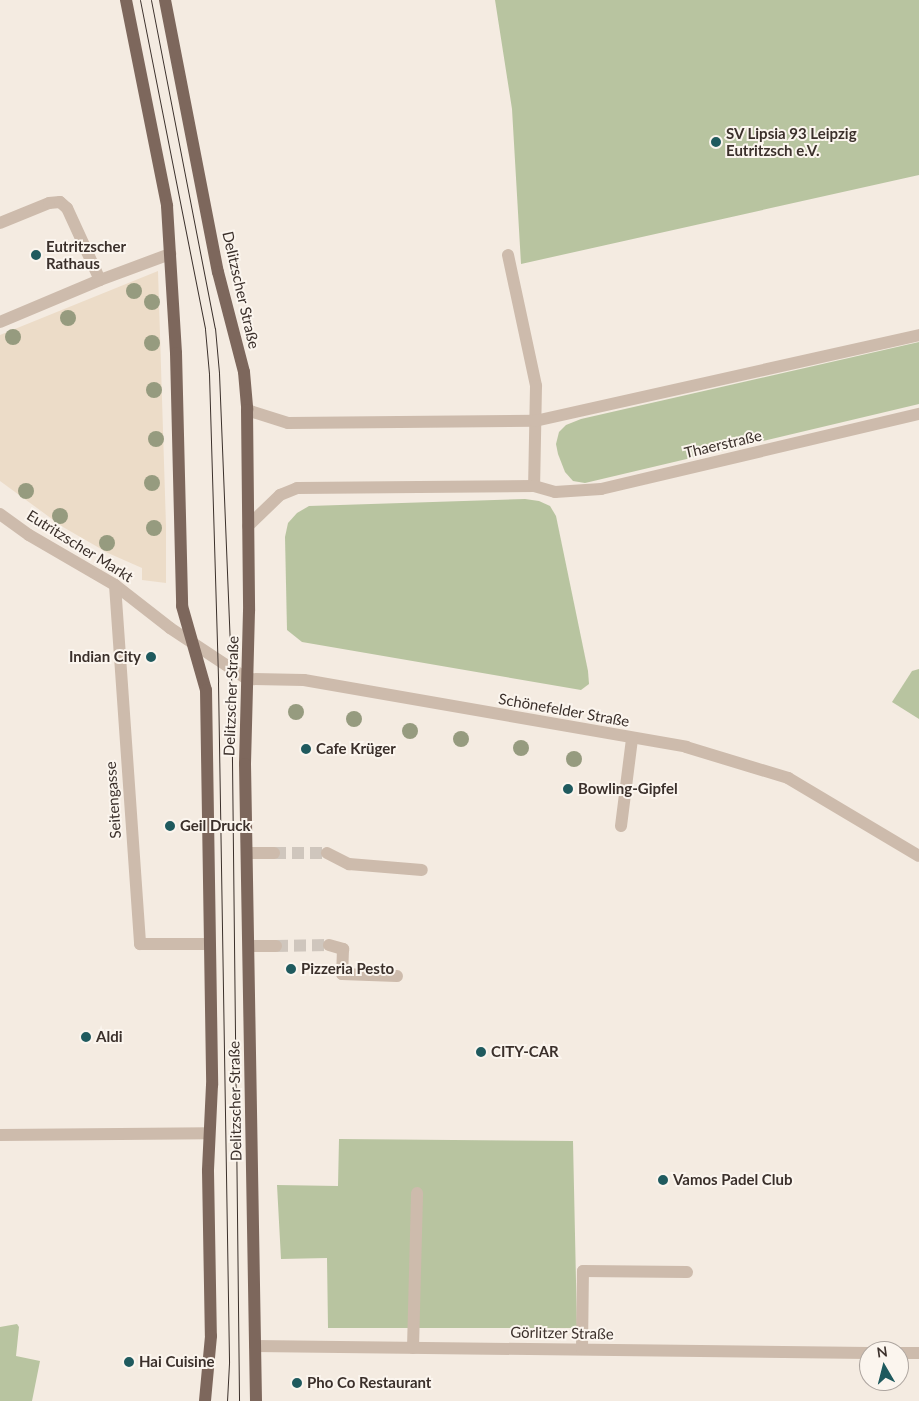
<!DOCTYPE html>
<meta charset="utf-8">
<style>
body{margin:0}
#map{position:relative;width:919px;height:1401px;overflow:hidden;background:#f4ebe1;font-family:Lato,sans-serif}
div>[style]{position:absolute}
.green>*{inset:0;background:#b8c4a0}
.plaza>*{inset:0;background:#ecdcc8}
.minor-tunnel>*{height:12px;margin-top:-6px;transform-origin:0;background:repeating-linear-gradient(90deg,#cfc6bd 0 12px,transparent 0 18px)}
.minor>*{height:12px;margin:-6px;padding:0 6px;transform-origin:6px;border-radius:6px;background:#cdbbac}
.major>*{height:12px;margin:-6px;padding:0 6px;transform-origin:6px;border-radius:6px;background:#7d675c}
.tram>*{height:1px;margin:-0.5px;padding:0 0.5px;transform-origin:0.5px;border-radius:0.5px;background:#3b302b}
.trees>*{width:16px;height:16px;margin:-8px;border-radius:50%;background:#969b7f}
.dots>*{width:14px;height:14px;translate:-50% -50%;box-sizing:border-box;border:2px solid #fbf5ee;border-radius:50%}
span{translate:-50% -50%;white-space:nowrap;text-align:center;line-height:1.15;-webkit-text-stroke:4px #fbf5ee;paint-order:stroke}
.poi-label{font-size:15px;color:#3b302b;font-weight:700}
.left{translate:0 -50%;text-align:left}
.right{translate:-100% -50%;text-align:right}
.street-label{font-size:15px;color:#3b302b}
.north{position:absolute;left:859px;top:1341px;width:50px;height:50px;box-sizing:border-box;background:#fbf5ee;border:1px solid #aea6a0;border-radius:50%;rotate:352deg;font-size:14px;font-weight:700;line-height:20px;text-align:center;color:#3b302b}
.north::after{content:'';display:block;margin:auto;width:18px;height:22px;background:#1f5a5e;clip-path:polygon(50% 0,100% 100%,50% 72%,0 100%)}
</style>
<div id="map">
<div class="green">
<div style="clip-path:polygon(495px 0,919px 0,919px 175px,521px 264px,512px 109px)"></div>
<div style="clip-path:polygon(919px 342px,919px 404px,585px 483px,573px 481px,565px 472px,558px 454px,556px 444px,559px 432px,566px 425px,581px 419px)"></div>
<div style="clip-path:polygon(525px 499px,539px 501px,550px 506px,556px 516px,588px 671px,589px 684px,581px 690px,302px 642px,287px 630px,285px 537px,288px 523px,297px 513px,309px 506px)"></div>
<div style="clip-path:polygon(919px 669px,919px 719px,892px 702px,912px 671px)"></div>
<div style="clip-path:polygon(339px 1139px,573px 1141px,577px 1328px,328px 1328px,327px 1258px,281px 1259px,277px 1185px,338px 1186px)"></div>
<div style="clip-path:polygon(17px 1324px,19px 1327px,16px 1356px,40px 1361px,32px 1401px,0 1401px,0 1327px)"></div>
</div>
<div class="plaza">
<div style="clip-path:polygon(158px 271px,166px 526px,166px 583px,142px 580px,142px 568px,108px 553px,63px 527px,0 481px,0 335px)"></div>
</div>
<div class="minor-tunnel">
<div style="left:274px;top:853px;width:53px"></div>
<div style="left:276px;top:946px;width:53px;rotate:-1.1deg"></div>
</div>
<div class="minor">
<div style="left:0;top:223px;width:53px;rotate:-22.2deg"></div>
<div style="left:49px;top:203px;width:11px;rotate:-5deg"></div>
<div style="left:60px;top:202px;width:9px;rotate:41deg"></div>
<div style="left:67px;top:208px;width:79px;rotate:65.4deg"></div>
<div style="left:508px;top:255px;width:134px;rotate:77.9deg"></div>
<div style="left:536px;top:386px;width:100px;rotate:91.1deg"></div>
<div style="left:0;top:322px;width:108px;rotate:-22.8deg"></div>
<div style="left:100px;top:280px;width:75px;rotate:-20.4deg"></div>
<div style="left:247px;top:410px;width:43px;rotate:17.6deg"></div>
<div style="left:288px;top:423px;width:247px;rotate:-0.5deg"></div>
<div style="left:535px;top:421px;width:394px;rotate:-12.6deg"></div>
<div style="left:0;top:514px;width:36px;rotate:36deg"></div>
<div style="left:29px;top:535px;width:99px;rotate:30.2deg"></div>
<div style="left:115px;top:585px;width:70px;rotate:38deg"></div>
<div style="left:170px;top:628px;width:92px;rotate:33.5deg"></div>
<div style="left:247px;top:679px;width:57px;rotate:1deg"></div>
<div style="left:304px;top:680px;width:388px;rotate:9.9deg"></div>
<div style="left:686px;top:747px;width:107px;rotate:16.9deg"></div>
<div style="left:788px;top:778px;width:152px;rotate:30.8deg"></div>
<div style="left:248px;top:526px;width:45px;rotate:-44.1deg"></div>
<div style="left:280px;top:495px;width:18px;rotate:-22deg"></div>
<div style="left:297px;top:488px;width:237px;rotate:-0.5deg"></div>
<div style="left:534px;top:486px;width:22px;rotate:16deg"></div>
<div style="left:555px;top:492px;width:46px;rotate:-3.7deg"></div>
<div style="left:601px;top:489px;width:327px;rotate:-13.3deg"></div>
<div style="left:115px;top:585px;width:360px;rotate:86deg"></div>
<div style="left:140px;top:944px;width:68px"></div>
<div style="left:621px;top:826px;width:88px;rotate:-82.8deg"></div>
<div style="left:247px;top:853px;width:27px"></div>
<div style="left:327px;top:853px;width:25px;rotate:27deg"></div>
<div style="left:349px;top:864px;width:73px;rotate:4.7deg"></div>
<div style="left:329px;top:945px;width:15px;rotate:16deg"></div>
<div style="left:343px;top:949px;width:25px;rotate:92deg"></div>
<div style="left:342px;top:974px;width:55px;rotate:2.1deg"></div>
<div style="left:249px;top:946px;width:27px"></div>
<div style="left:0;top:1135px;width:209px;rotate:-0.5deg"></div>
<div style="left:255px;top:1346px;width:614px;rotate:0.65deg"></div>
<div style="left:413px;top:1348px;width:155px;rotate:-88.5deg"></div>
<div style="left:582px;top:1349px;width:78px;rotate:-89.3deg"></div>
<div style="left:583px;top:1271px;width:104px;rotate:0.6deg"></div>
<div style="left:899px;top:1353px;width:20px"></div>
</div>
<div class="major">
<div style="left:126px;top:0;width:210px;rotate:78.7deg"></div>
<div style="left:167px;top:206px;width:147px;rotate:86.5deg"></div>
<div style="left:176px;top:353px;width:253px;rotate:88.6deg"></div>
<div style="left:182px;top:606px;width:87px;rotate:74.1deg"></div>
<div style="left:206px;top:690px;width:395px;rotate:89.1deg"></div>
<div style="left:212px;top:1085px;width:86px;rotate:92.7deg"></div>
<div style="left:208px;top:1171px;width:165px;rotate:89deg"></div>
<div style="left:211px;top:1336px;width:65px;rotate:95.3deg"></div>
<div style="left:165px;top:0;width:277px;rotate:79deg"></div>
<div style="left:218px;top:272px;width:103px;rotate:75.4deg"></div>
<div style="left:244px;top:372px;width:38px;rotate:85deg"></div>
<div style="left:247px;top:410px;width:201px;rotate:89.4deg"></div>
<div style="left:249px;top:611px;width:153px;rotate:91.5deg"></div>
<div style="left:245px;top:764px;width:637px;rotate:89.01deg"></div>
</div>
<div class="tram">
<div style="left:140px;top:0;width:335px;rotate:78.8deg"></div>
<div style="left:205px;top:329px;width:45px;rotate:84.9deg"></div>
<div style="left:209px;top:374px;width:308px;rotate:88.3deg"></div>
<div style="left:218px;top:682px;width:681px;rotate:89.07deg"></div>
<div style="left:229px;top:1363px;width:38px;rotate:93deg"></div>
<div style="left:151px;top:0;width:334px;rotate:79deg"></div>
<div style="left:215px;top:328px;width:45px;rotate:84.9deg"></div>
<div style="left:219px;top:373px;width:297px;rotate:87.7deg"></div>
<div style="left:231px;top:670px;width:731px;rotate:89.37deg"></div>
</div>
<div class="trees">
<div style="left:134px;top:291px"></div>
<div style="left:152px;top:302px"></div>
<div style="left:68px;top:318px"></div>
<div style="left:13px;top:337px"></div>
<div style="left:152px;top:343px"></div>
<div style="left:154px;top:390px"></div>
<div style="left:156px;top:439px"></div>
<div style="left:152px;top:483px"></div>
<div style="left:26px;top:491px"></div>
<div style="left:60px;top:516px"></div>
<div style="left:154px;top:528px"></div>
<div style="left:107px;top:543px"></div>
<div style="left:296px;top:712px"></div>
<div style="left:354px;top:719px"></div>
<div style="left:410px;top:731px"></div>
<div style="left:461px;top:739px"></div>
<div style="left:521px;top:748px"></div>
<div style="left:574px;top:759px"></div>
</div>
<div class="dots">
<div style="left:716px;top:142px;background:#1f5a5e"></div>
<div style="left:36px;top:255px;background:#1f5a5e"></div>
<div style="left:151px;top:657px;background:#1f5a5e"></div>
<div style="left:306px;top:749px;background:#1f5a5e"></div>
<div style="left:568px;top:789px;background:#1f5a5e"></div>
<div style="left:170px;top:826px;background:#1f5a5e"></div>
<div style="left:291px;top:969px;background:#1f5a5e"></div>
<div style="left:86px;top:1037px;background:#1f5a5e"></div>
<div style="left:481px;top:1052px;background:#1f5a5e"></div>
<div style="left:663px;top:1180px;background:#1f5a5e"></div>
<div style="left:129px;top:1362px;background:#1f5a5e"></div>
<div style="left:297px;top:1383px;background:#1f5a5e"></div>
</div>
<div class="poi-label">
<span class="left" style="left:726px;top:142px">SV Lipsia 93 Leipzig<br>Eutritzsch e.V.</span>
<span class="left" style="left:46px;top:255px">Eutritzscher<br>Rathaus</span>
<span class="right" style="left:141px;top:657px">Indian City</span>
<span class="left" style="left:316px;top:749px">Cafe Krüger</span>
<span class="left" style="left:578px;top:789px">Bowling-Gipfel</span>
<span class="left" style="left:180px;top:826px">Geil Druck</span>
<span class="left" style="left:301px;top:969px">Pizzeria Pesto</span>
<span class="left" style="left:96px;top:1037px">Aldi</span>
<span class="left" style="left:491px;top:1052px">CITY-CAR</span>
<span class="left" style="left:673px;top:1180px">Vamos Padel Club</span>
<span class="left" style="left:139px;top:1362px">Hai Cuisine</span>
<span class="left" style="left:307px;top:1383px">Pho Co Restaurant</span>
</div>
<div class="street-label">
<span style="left:241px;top:290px;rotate:77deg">Delitzscher Straße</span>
<span style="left:723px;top:444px;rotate:-13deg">Thaerstraße</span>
<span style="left:80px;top:546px;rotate:32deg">Eutritzscher Markt</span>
<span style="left:231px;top:696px;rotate:-88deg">Delitzscher Straße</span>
<span style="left:564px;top:710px;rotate:10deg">Schönefelder Straße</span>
<span style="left:113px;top:800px;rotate:-94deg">Seitengasse</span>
<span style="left:235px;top:1101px;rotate:-91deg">Delitzscher Straße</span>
<span style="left:562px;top:1333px;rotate:1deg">Görlitzer Straße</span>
</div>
<div class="north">N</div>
</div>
